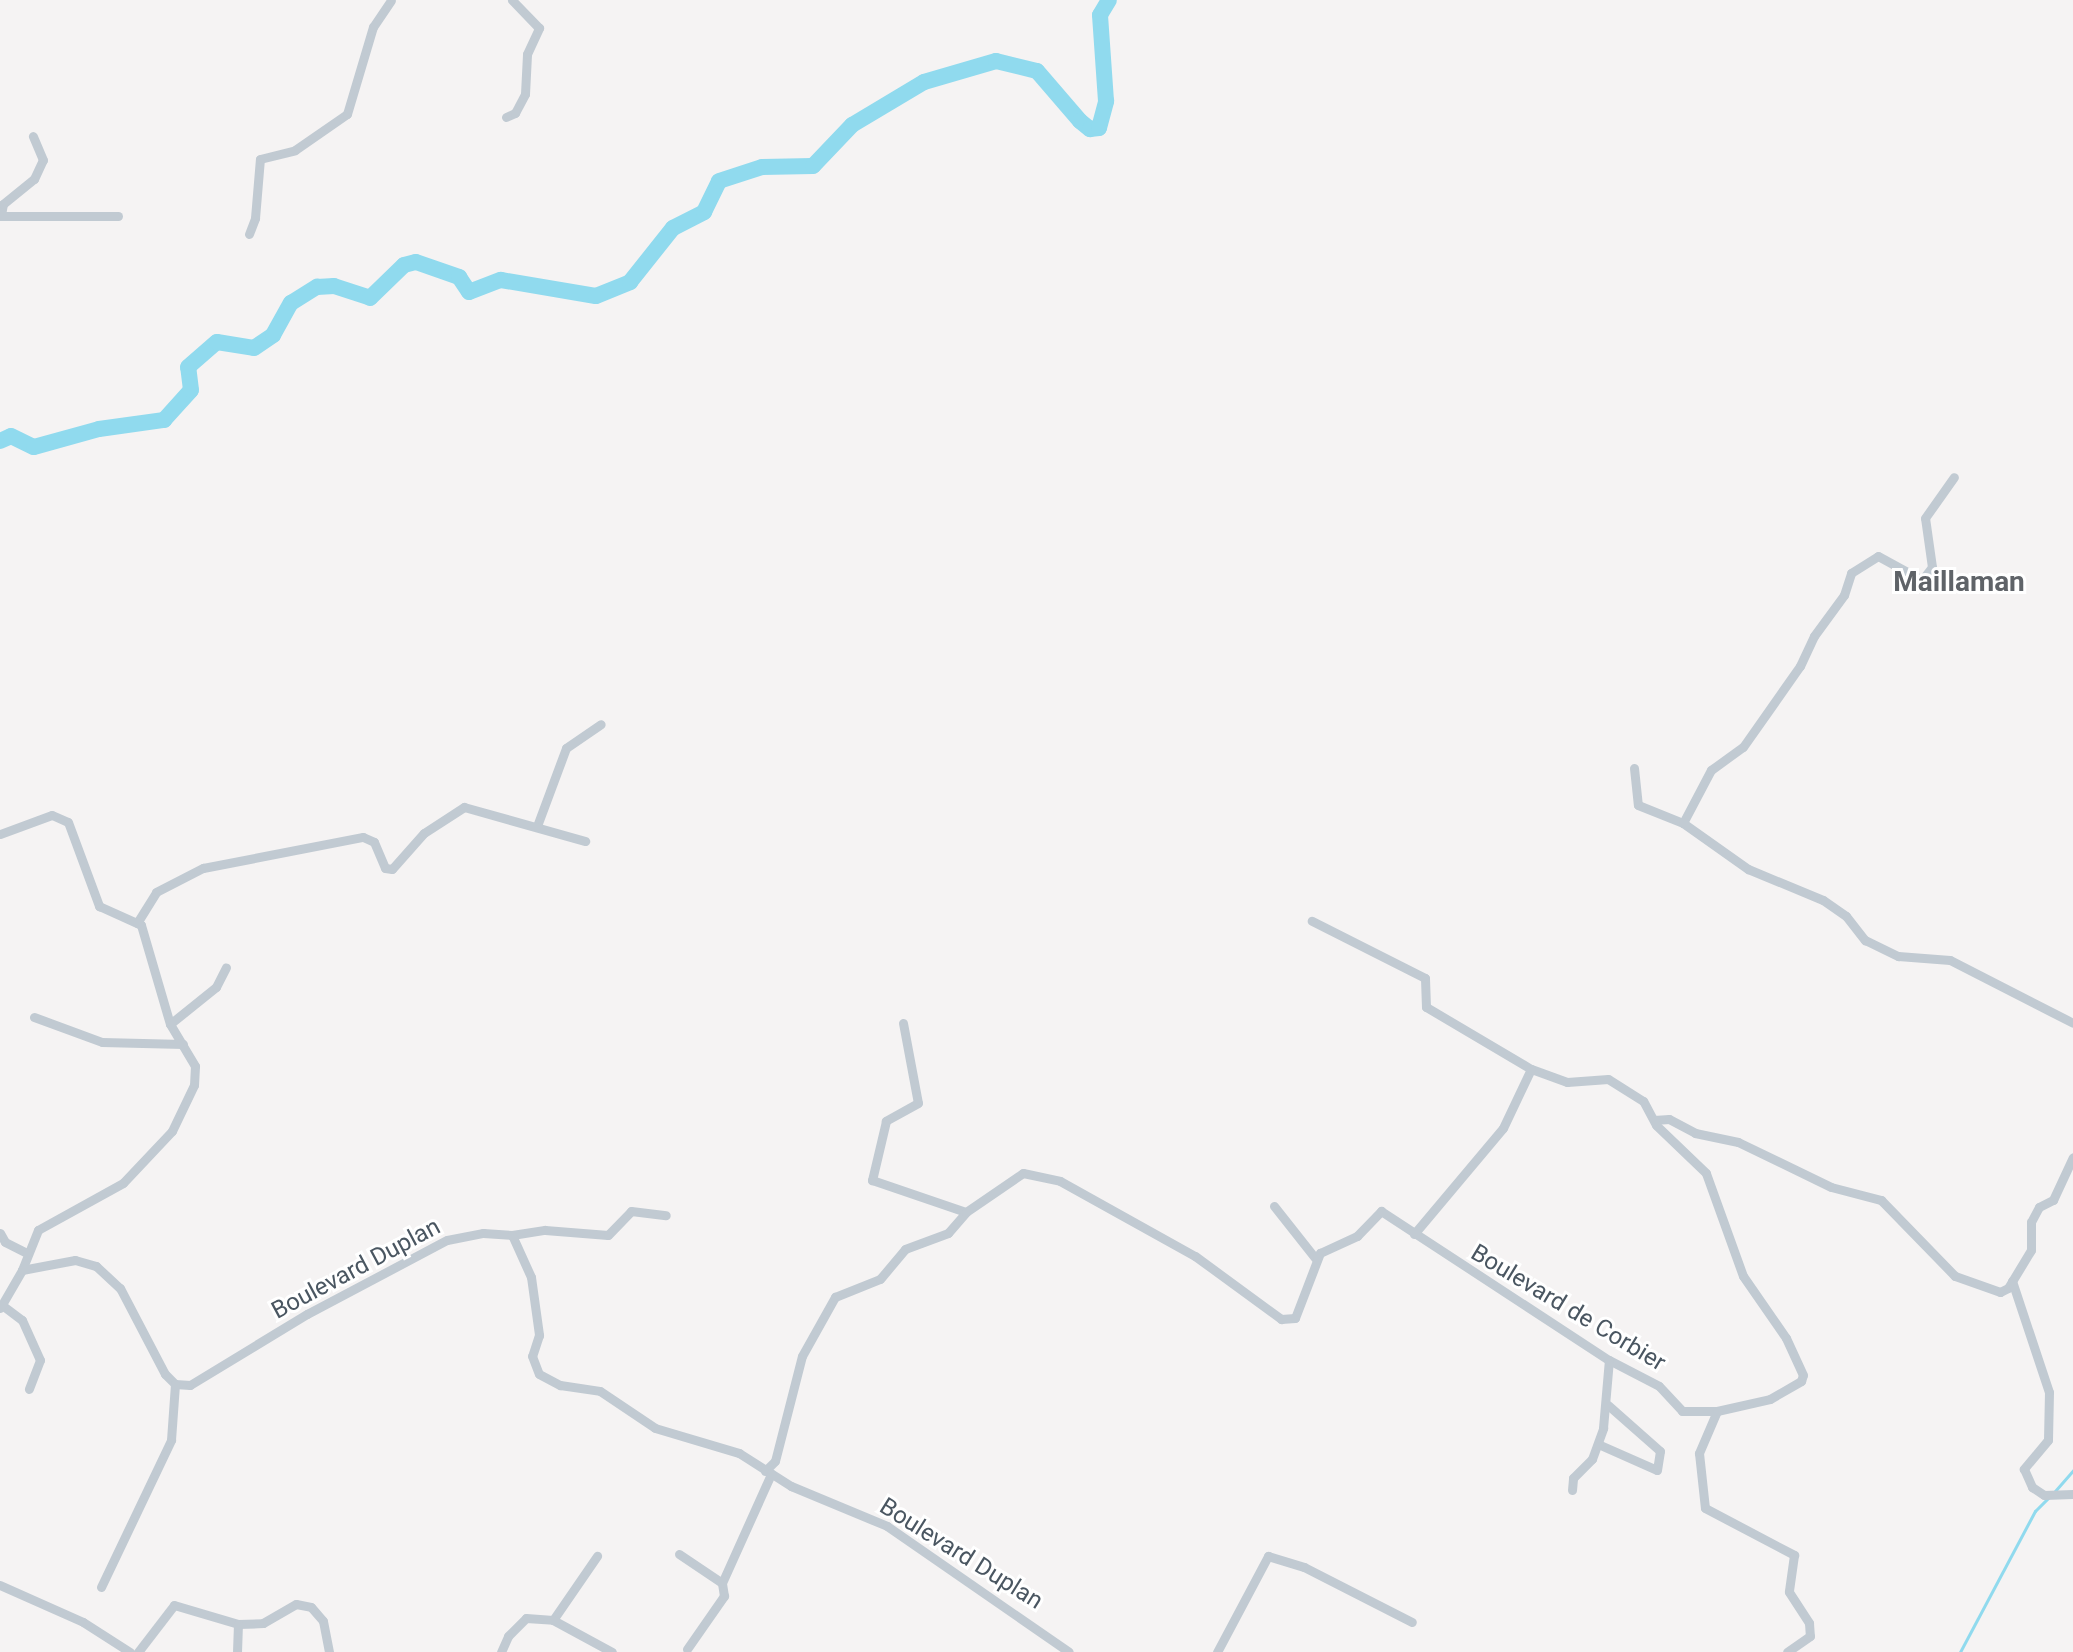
<!DOCTYPE html>
<style>
body{margin:0}
#map{position:relative;width:2073px;height:1652px;overflow:hidden;background:#f5f3f3;font-family:Roboto,sans-serif}
div>[style]{position:absolute}
.stream>*{height:3px;margin:-1.5px;padding:0 1.5px;transform-origin:1.5px;border-radius:1.5px;background:#90daee}
.river>*{height:16px;margin:-8px;padding:0 8px;transform-origin:8px;border-radius:8px;background:#90daee}
.minor>*{height:9px;margin:-4.5px;padding:0 4.5px;transform-origin:4.5px;border-radius:4.5px;background:#c1cad2}
span{translate:-50% -50%;white-space:nowrap;text-align:center;line-height:1.15;-webkit-text-stroke:6px #fff;paint-order:stroke}
.street-label{font-size:24px;color:#4a5661}
.quarter-label{font-size:28px;color:#5f6368;font-weight:700}
</style>
<div id="map">
<div class="stream">
<div style="left:2055px;top:1491px;width:28px;rotate:-49deg"></div>
<div style="left:1960px;top:1652px;width:160px;rotate:-62deg"></div>
<div style="left:2035px;top:1511px;width:20px;rotate:-45deg"></div>
</div>
<div class="river">
<div style="left:0;top:441px;width:12px;rotate:-24deg"></div>
<div style="left:11px;top:436px;width:25px;rotate:26deg"></div>
<div style="left:34px;top:447px;width:67px;rotate:-15.5deg"></div>
<div style="left:99px;top:429px;width:66px;rotate:-7.9deg"></div>
<div style="left:164px;top:420px;width:40px;rotate:-48deg"></div>
<div style="left:191px;top:390px;width:23px;rotate:-97deg"></div>
<div style="left:188px;top:367px;width:38px;rotate:-41deg"></div>
<div style="left:217px;top:342px;width:37px;rotate:9deg"></div>
<div style="left:254px;top:348px;width:23px;rotate:-34deg"></div>
<div style="left:273px;top:335px;width:37px;rotate:-61deg"></div>
<div style="left:291px;top:303px;width:31px;rotate:-32deg"></div>
<div style="left:317px;top:287px;width:17px;rotate:-3deg"></div>
<div style="left:334px;top:286px;width:38px;rotate:18deg"></div>
<div style="left:370px;top:298px;width:47px;rotate:-44.1deg"></div>
<div style="left:404px;top:265px;width:12px;rotate:-14deg"></div>
<div style="left:416px;top:262px;width:46px;rotate:19.2deg"></div>
<div style="left:459px;top:277px;width:18px;rotate:56deg"></div>
<div style="left:469px;top:292px;width:34px;rotate:-21deg"></div>
<div style="left:501px;top:280px;width:96px;rotate:9.6deg"></div>
<div style="left:596px;top:296px;width:37px;rotate:-22deg"></div>
<div style="left:630px;top:282px;width:69px;rotate:-51.5deg"></div>
<div style="left:673px;top:228px;width:35px;rotate:-27deg"></div>
<div style="left:704px;top:212px;width:34px;rotate:-64deg"></div>
<div style="left:719px;top:181px;width:45px;rotate:-18deg"></div>
<div style="left:762px;top:167px;width:51px;rotate:-1.1deg"></div>
<div style="left:813px;top:166px;width:57px;rotate:-46.4deg"></div>
<div style="left:852px;top:125px;width:84px;rotate:-30.8deg"></div>
<div style="left:924px;top:82px;width:75px;rotate:-16.3deg"></div>
<div style="left:996px;top:61px;width:42px;rotate:13.7deg"></div>
<div style="left:1037px;top:71px;width:66px;rotate:49.3deg"></div>
<div style="left:1080px;top:121px;width:13px;rotate:39deg"></div>
<div style="left:1090px;top:129px;width:9px;rotate:-6deg"></div>
<div style="left:1099px;top:128px;width:28px;rotate:-75deg"></div>
<div style="left:1106px;top:101px;width:86px;rotate:-94deg"></div>
<div style="left:1100px;top:15px;width:17px;rotate:-59deg"></div>
</div>
<div class="minor">
<div style="left:506px;top:117px;width:10px;rotate:-24deg"></div>
<div style="left:515px;top:113px;width:21px;rotate:-62deg"></div>
<div style="left:525px;top:94px;width:40px;rotate:-87.1deg"></div>
<div style="left:527px;top:54px;width:29px;rotate:-65deg"></div>
<div style="left:539px;top:28px;width:39px;rotate:-134deg"></div>
<div style="left:1px;top:215px;width:11px;rotate:-80deg"></div>
<div style="left:3px;top:204px;width:40px;rotate:-39deg"></div>
<div style="left:34px;top:179px;width:21px;rotate:-65deg"></div>
<div style="left:43px;top:160px;width:26px;rotate:-113deg"></div>
<div style="left:0;top:216px;width:118px"></div>
<div style="left:249px;top:234px;width:17px;rotate:-69deg"></div>
<div style="left:255px;top:218px;width:59px;rotate:-85.2deg"></div>
<div style="left:260px;top:159px;width:36px;rotate:-14deg"></div>
<div style="left:295px;top:150px;width:63px;rotate:-34.7deg"></div>
<div style="left:347px;top:114px;width:91px;rotate:-73.4deg"></div>
<div style="left:373px;top:27px;width:32px;rotate:-56deg"></div>
<div style="left:1634px;top:768px;width:37px;rotate:84deg"></div>
<div style="left:1638px;top:805px;width:48px;rotate:21.8deg"></div>
<div style="left:1683px;top:823px;width:80px;rotate:35.3deg"></div>
<div style="left:1748px;top:869px;width:81px;rotate:22.5deg"></div>
<div style="left:1823px;top:900px;width:28px;rotate:35deg"></div>
<div style="left:1846px;top:916px;width:31px;rotate:52deg"></div>
<div style="left:1865px;top:940px;width:37px;rotate:26deg"></div>
<div style="left:1898px;top:956px;width:52px;rotate:4.4deg"></div>
<div style="left:1950px;top:960px;width:138px;rotate:27.1deg"></div>
<div style="left:1683px;top:823px;width:60px;rotate:-62.2deg"></div>
<div style="left:1711px;top:770px;width:39px;rotate:-36deg"></div>
<div style="left:1743px;top:747px;width:99px;rotate:-54.9deg"></div>
<div style="left:1800px;top:666px;width:33px;rotate:-65deg"></div>
<div style="left:1814px;top:636px;width:51px;rotate:-53.8deg"></div>
<div style="left:1844px;top:595px;width:23px;rotate:-72deg"></div>
<div style="left:1851px;top:573px;width:32px;rotate:-32deg"></div>
<div style="left:1878px;top:556px;width:50px;rotate:28.6deg"></div>
<div style="left:1922px;top:580px;width:16px;rotate:-52deg"></div>
<div style="left:1932px;top:567px;width:49px;rotate:-98.1deg"></div>
<div style="left:1925px;top:518px;width:50px;rotate:-54.7deg"></div>
<div style="left:537px;top:826px;width:83px;rotate:-69.6deg"></div>
<div style="left:566px;top:748px;width:42px;rotate:-34.4deg"></div>
<div style="left:0;top:834px;width:55px;rotate:-20.1deg"></div>
<div style="left:52px;top:815px;width:17px;rotate:24deg"></div>
<div style="left:68px;top:822px;width:90px;rotate:69.7deg"></div>
<div style="left:99px;top:906px;width:46px;rotate:24.3deg"></div>
<div style="left:141px;top:925px;width:103px;rotate:73.7deg"></div>
<div style="left:170px;top:1024px;width:49px;rotate:59.2deg"></div>
<div style="left:195px;top:1066px;width:19px;rotate:93deg"></div>
<div style="left:194px;top:1085px;width:51px;rotate:115.6deg"></div>
<div style="left:172px;top:1131px;width:71px;rotate:133.3deg"></div>
<div style="left:123px;top:1183px;width:97px;rotate:151.1deg"></div>
<div style="left:38px;top:1230px;width:43px;rotate:111.8deg"></div>
<div style="left:137px;top:923px;width:36px;rotate:-58deg"></div>
<div style="left:156px;top:892px;width:53px;rotate:-27.1deg"></div>
<div style="left:203px;top:868px;width:163px;rotate:-11deg"></div>
<div style="left:363px;top:837px;width:12px;rotate:24deg"></div>
<div style="left:374px;top:842px;width:28px;rotate:67deg"></div>
<div style="left:385px;top:868px;width:7px;rotate:8deg"></div>
<div style="left:392px;top:869px;width:48px;rotate:-48.4deg"></div>
<div style="left:424px;top:833px;width:48px;rotate:-33deg"></div>
<div style="left:464px;top:807px;width:126px;rotate:15.7deg"></div>
<div style="left:34px;top:1017px;width:72px;rotate:20.2deg"></div>
<div style="left:102px;top:1042px;width:81px;rotate:1.4deg"></div>
<div style="left:903px;top:1023px;width:81px;rotate:79.4deg"></div>
<div style="left:918px;top:1103px;width:37px;rotate:151deg"></div>
<div style="left:886px;top:1121px;width:61px;rotate:103.3deg"></div>
<div style="left:872px;top:1180px;width:99px;rotate:18.8deg"></div>
<div style="left:170px;top:1024px;width:59px;rotate:-38.8deg"></div>
<div style="left:216px;top:987px;width:22px;rotate:-63deg"></div>
<div style="left:1654px;top:1120px;width:15px;rotate:-4deg"></div>
<div style="left:1669px;top:1119px;width:30px;rotate:28deg"></div>
<div style="left:1695px;top:1133px;width:44px;rotate:11.8deg"></div>
<div style="left:1738px;top:1142px;width:103px;rotate:25.8deg"></div>
<div style="left:1831px;top:1187px;width:52px;rotate:14.6deg"></div>
<div style="left:1881px;top:1200px;width:106px;rotate:45.8deg"></div>
<div style="left:1955px;top:1276px;width:48px;rotate:19.6deg"></div>
<div style="left:2000px;top:1292px;width:9px;rotate:-27deg"></div>
<div style="left:2008px;top:1288px;width:44px;rotate:-58.8deg"></div>
<div style="left:2031px;top:1250px;width:28px;rotate:-90deg"></div>
<div style="left:2031px;top:1222px;width:17px;rotate:-62deg"></div>
<div style="left:2039px;top:1207px;width:16px;rotate:-27deg"></div>
<div style="left:2053px;top:1200px;width:47px;rotate:-65.1deg"></div>
<div style="left:1274px;top:1206px;width:66px;rotate:51.7deg"></div>
<div style="left:0;top:1233px;width:10px;rotate:61deg"></div>
<div style="left:5px;top:1242px;width:25px;rotate:27deg"></div>
<div style="left:1414px;top:1234px;width:138px;rotate:-50deg"></div>
<div style="left:1503px;top:1128px;width:65px;rotate:-64.6deg"></div>
<div style="left:512px;top:1235px;width:33px;rotate:-9deg"></div>
<div style="left:545px;top:1230px;width:63px;rotate:4.5deg"></div>
<div style="left:608px;top:1235px;width:33px;rotate:-46deg"></div>
<div style="left:631px;top:1211px;width:35px;rotate:7deg"></div>
<div style="left:2012px;top:1281px;width:117px;rotate:71.6deg"></div>
<div style="left:2049px;top:1392px;width:48px;rotate:91.2deg"></div>
<div style="left:2048px;top:1440px;width:38px;rotate:130deg"></div>
<div style="left:2024px;top:1469px;width:20px;rotate:66deg"></div>
<div style="left:2032px;top:1487px;width:14px;rotate:34deg"></div>
<div style="left:2044px;top:1495px;width:29px;rotate:-2deg"></div>
<div style="left:2px;top:1305px;width:25px;rotate:37deg"></div>
<div style="left:22px;top:1320px;width:44px;rotate:65.8deg"></div>
<div style="left:40px;top:1360px;width:31px;rotate:111deg"></div>
<div style="left:0;top:1308px;width:44px;rotate:-59.9deg"></div>
<div style="left:22px;top:1270px;width:54px;rotate:-10.7deg"></div>
<div style="left:75px;top:1260px;width:22px;rotate:16deg"></div>
<div style="left:96px;top:1266px;width:33px;rotate:43deg"></div>
<div style="left:120px;top:1288px;width:97px;rotate:62.4deg"></div>
<div style="left:165px;top:1374px;width:14px;rotate:45deg"></div>
<div style="left:175px;top:1384px;width:15px;rotate:4deg"></div>
<div style="left:190px;top:1385px;width:137px;rotate:-31.3deg"></div>
<div style="left:307px;top:1314px;width:158px;rotate:-27.9deg"></div>
<div style="left:447px;top:1240px;width:37px;rotate:-11deg"></div>
<div style="left:483px;top:1233px;width:29px;rotate:4deg"></div>
<div style="left:512px;top:1235px;width:46px;rotate:65.7deg"></div>
<div style="left:531px;top:1277px;width:59px;rotate:82.1deg"></div>
<div style="left:539px;top:1335px;width:22px;rotate:108deg"></div>
<div style="left:532px;top:1356px;width:19px;rotate:69deg"></div>
<div style="left:539px;top:1374px;width:24px;rotate:28deg"></div>
<div style="left:560px;top:1385px;width:40px;rotate:8.5deg"></div>
<div style="left:600px;top:1391px;width:66px;rotate:33.9deg"></div>
<div style="left:655px;top:1428px;width:88px;rotate:16.6deg"></div>
<div style="left:739px;top:1453px;width:62px;rotate:32.4deg"></div>
<div style="left:791px;top:1486px;width:104px;rotate:22.6deg"></div>
<div style="left:887px;top:1526px;width:221px;rotate:34.7deg"></div>
<div style="left:1717px;top:1411px;width:46px;rotate:113.2deg"></div>
<div style="left:1699px;top:1453px;width:55px;rotate:83.8deg"></div>
<div style="left:1705px;top:1508px;width:101px;rotate:27.8deg"></div>
<div style="left:1794px;top:1555px;width:37px;rotate:98deg"></div>
<div style="left:1789px;top:1592px;width:37px;rotate:57deg"></div>
<div style="left:1809px;top:1623px;width:13px;rotate:86deg"></div>
<div style="left:1810px;top:1636px;width:28px;rotate:145deg"></div>
<div style="left:1598px;top:1444px;width:64px;rotate:23.8deg"></div>
<div style="left:1657px;top:1470px;width:19px;rotate:-81deg"></div>
<div style="left:1660px;top:1451px;width:69px;rotate:-138.5deg"></div>
<div style="left:765px;top:1471px;width:14px;rotate:-45deg"></div>
<div style="left:775px;top:1461px;width:108px;rotate:-75.6deg"></div>
<div style="left:802px;top:1356px;width:68px;rotate:-60.8deg"></div>
<div style="left:835px;top:1297px;width:48px;rotate:-21.8deg"></div>
<div style="left:880px;top:1279px;width:39px;rotate:-50deg"></div>
<div style="left:905px;top:1249px;width:46px;rotate:-20.4deg"></div>
<div style="left:948px;top:1233px;width:28px;rotate:-49deg"></div>
<div style="left:966px;top:1212px;width:69px;rotate:-34.4deg"></div>
<div style="left:1023px;top:1173px;width:38px;rotate:12deg"></div>
<div style="left:1060px;top:1181px;width:154px;rotate:29.1deg"></div>
<div style="left:1195px;top:1256px;width:107px;rotate:36.2deg"></div>
<div style="left:1281px;top:1319px;width:14px;rotate:-4deg"></div>
<div style="left:1295px;top:1318px;width:70px;rotate:-69deg"></div>
<div style="left:1320px;top:1253px;width:41px;rotate:-24.7deg"></div>
<div style="left:1357px;top:1236px;width:35px;rotate:-46deg"></div>
<div style="left:1381px;top:1211px;width:272px;rotate:33.2deg"></div>
<div style="left:1609px;top:1360px;width:56px;rotate:27.5deg"></div>
<div style="left:1659px;top:1386px;width:34px;rotate:47deg"></div>
<div style="left:1682px;top:1411px;width:35px"></div>
<div style="left:1717px;top:1411px;width:54px;rotate:-12.8deg"></div>
<div style="left:1770px;top:1399px;width:36px;rotate:-30deg"></div>
<div style="left:1801px;top:1381px;width:6px;rotate:-72deg"></div>
<div style="left:1803px;top:1375px;width:41px;rotate:-114.7deg"></div>
<div style="left:1786px;top:1338px;width:75px;rotate:-124.7deg"></div>
<div style="left:1743px;top:1276px;width:109px;rotate:-109.8deg"></div>
<div style="left:1706px;top:1173px;width:69px;rotate:-136.2deg"></div>
<div style="left:1656px;top:1125px;width:27px;rotate:-118deg"></div>
<div style="left:1643px;top:1101px;width:41px;rotate:-147.8deg"></div>
<div style="left:1608px;top:1079px;width:41px;rotate:175.8deg"></div>
<div style="left:1567px;top:1082px;width:38px;rotate:-160deg"></div>
<div style="left:1531px;top:1069px;width:122px;rotate:-149.4deg"></div>
<div style="left:1426px;top:1007px;width:29px;rotate:-92deg"></div>
<div style="left:1425px;top:978px;width:127px;rotate:-153.2deg"></div>
<div style="left:1572px;top:1490px;width:12px;rotate:-85deg"></div>
<div style="left:1573px;top:1478px;width:27px;rotate:-45deg"></div>
<div style="left:1592px;top:1459px;width:33px;rotate:-70deg"></div>
<div style="left:1603px;top:1428px;width:68px;rotate:-85deg"></div>
<div style="left:679px;top:1554px;width:52px;rotate:34deg"></div>
<div style="left:0;top:1585px;width:91px;rotate:24deg"></div>
<div style="left:83px;top:1622px;width:56px;rotate:32.6deg"></div>
<div style="left:101px;top:1587px;width:163px;rotate:-64.5deg"></div>
<div style="left:171px;top:1440px;width:56px;rotate:-85.9deg"></div>
<div style="left:553px;top:1620px;width:78px;rotate:-55.5deg"></div>
<div style="left:687px;top:1649px;width:65px;rotate:-55.1deg"></div>
<div style="left:724px;top:1596px;width:13px;rotate:-99deg"></div>
<div style="left:722px;top:1583px;width:120px;rotate:-65.8deg"></div>
<div style="left:138px;top:1652px;width:59px;rotate:-52.5deg"></div>
<div style="left:174px;top:1605px;width:67px;rotate:16.5deg"></div>
<div style="left:238px;top:1624px;width:25px;rotate:-2deg"></div>
<div style="left:263px;top:1623px;width:38px;rotate:-30deg"></div>
<div style="left:296px;top:1604px;width:15px;rotate:11deg"></div>
<div style="left:311px;top:1607px;width:18px;rotate:49deg"></div>
<div style="left:323px;top:1621px;width:32px;rotate:79deg"></div>
<div style="left:237px;top:1652px;width:28px;rotate:-88deg"></div>
<div style="left:501px;top:1652px;width:17px;rotate:-66deg"></div>
<div style="left:508px;top:1636px;width:25px;rotate:-45deg"></div>
<div style="left:526px;top:1618px;width:27px;rotate:4deg"></div>
<div style="left:553px;top:1620px;width:67px;rotate:28.5deg"></div>
<div style="left:1217px;top:1652px;width:109px;rotate:-62deg"></div>
<div style="left:1268px;top:1556px;width:38px;rotate:17deg"></div>
<div style="left:1304px;top:1567px;width:121px;rotate:27deg"></div>
</div>
<div class="street-label">
<span style="left:356px;top:1269px;rotate:-28deg">Boulevard Duplan</span>
<span style="left:1568px;top:1308px;rotate:31deg">Boulevard de Corbier</span>
<span style="left:961px;top:1554px;rotate:32deg">Boulevard Duplan</span>
</div>
<div class="quarter-label">
<span style="left:1959px;top:582px">Maillaman</span>
</div>
</div>
